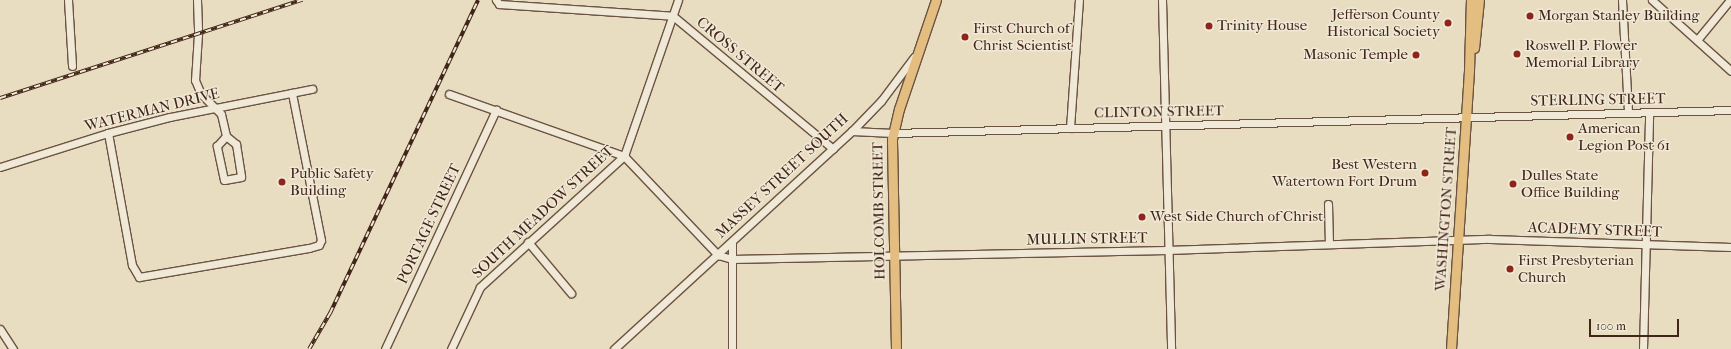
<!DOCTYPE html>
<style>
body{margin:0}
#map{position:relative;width:1731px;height:349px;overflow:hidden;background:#e9ddc1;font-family:"IM FELL French Canon",serif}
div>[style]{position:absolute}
.roads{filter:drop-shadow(1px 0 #6b5342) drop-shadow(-1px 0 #6b5342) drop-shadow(0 1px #6b5342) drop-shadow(0 -1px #6b5342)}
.minor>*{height:7px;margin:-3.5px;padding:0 3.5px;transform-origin:3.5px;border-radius:3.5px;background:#f1e9d7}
.major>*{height:9px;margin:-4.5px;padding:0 4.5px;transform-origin:4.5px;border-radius:4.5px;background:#e4be80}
.rail>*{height:3.5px;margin-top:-1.75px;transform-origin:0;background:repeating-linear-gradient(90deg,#f1e9d7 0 6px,#412518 0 12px);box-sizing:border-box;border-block:1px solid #412518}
.dots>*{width:11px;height:11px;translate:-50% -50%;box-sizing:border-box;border:2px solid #f1e9d7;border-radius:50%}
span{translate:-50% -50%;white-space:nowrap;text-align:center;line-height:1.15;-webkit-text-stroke:3px #f1e9d7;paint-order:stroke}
.poi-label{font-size:15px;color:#412518}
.right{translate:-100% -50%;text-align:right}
.left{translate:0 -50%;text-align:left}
.street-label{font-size:15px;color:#412518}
.scale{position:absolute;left:1589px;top:319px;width:90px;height:18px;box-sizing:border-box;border:2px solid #412518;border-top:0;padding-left:5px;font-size:12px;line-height:14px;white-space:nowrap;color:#412518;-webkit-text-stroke:3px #f1e9d7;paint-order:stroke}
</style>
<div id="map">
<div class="roads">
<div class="minor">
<div style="left:68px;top:0;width:66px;rotate:86.5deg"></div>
<div style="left:197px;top:0;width:34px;rotate:88deg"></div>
<div style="left:198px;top:34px;width:46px;rotate:93.7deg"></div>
<div style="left:195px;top:80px;width:15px;rotate:67deg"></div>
<div style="left:201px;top:94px;width:28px;rotate:45deg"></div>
<div style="left:221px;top:114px;width:23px;rotate:77deg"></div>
<div style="left:226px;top:136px;width:13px;rotate:39deg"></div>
<div style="left:236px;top:144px;width:33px;rotate:81deg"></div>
<div style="left:241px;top:177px;width:17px;rotate:170deg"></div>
<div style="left:224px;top:180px;width:35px;rotate:-102deg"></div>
<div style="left:217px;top:146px;width:13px;rotate:-48deg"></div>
<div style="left:496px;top:0;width:5px;rotate:53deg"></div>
<div style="left:499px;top:4px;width:174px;rotate:3.9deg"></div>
<div style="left:673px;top:16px;width:208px;rotate:39.7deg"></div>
<div style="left:1162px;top:0;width:349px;rotate:88.5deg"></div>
<div style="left:1622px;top:0;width:112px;rotate:86.9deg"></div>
<div style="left:1652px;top:0;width:106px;rotate:41.9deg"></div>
<div style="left:1697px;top:40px;width:52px;rotate:-50.5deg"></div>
<div style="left:449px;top:94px;width:186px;rotate:19.5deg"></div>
<div style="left:624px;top:156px;width:137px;rotate:46.5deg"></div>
<div style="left:718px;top:255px;width:15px;rotate:16deg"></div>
<div style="left:732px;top:259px;width:435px;rotate:-1.2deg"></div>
<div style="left:1167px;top:250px;width:323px;rotate:-2deg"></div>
<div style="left:1490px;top:239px;width:241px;rotate:1.9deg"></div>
<div style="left:1070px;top:128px;width:128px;rotate:-86deg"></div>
<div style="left:852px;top:131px;width:41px;rotate:2.8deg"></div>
<div style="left:893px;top:133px;width:838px;rotate:-1.57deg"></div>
<div style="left:108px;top:133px;width:134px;rotate:79.7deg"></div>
<div style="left:132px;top:265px;width:14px;rotate:60deg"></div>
<div style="left:139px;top:277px;width:172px;rotate:-9.7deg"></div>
<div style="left:309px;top:248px;width:10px;rotate:-17deg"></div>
<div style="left:319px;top:245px;width:5px;rotate:-68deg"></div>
<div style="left:321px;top:240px;width:150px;rotate:-101.2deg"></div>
<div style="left:0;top:167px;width:113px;rotate:-17.5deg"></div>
<div style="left:108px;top:133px;width:64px;rotate:-14.5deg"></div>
<div style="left:170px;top:117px;width:145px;rotate:-11.2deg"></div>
<div style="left:1328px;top:204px;width:40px;rotate:88.6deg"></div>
<div style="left:528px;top:242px;width:67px;rotate:49.9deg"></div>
<div style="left:732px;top:242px;width:107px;rotate:90deg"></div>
<div style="left:0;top:329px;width:24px;rotate:57deg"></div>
<div style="left:385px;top:349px;width:264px;rotate:-65.1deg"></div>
<div style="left:451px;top:349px;width:68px;rotate:-64.9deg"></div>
<div style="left:480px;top:287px;width:195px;rotate:-42.3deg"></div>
<div style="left:624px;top:156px;width:165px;rotate:-70.9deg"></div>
<div style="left:614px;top:349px;width:323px;rotate:-42.5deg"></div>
<div style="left:852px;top:131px;width:42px;rotate:-46deg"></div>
<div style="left:881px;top:101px;width:55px;rotate:-53.1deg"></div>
<div style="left:1643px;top:349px;width:237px;rotate:-88.5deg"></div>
</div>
<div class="major">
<div style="left:1474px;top:48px;width:48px;rotate:-84.1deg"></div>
<div style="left:896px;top:349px;width:210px;rotate:-91.1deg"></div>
<div style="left:892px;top:139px;width:31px;rotate:-77deg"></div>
<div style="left:899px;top:109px;width:115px;rotate:-71.3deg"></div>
<div style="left:1451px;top:349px;width:280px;rotate:-86.3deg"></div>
<div style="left:1469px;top:70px;width:70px;rotate:-88.4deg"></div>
</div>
</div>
<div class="rail">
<div style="left:0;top:98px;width:318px;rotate:-18deg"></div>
<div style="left:309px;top:349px;width:42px;rotate:-59.7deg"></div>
<div style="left:330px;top:313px;width:346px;rotate:-64.7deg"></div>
</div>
<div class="dots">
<div style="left:1530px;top:16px;background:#8f2418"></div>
<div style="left:1448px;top:23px;background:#8f2418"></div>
<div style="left:1209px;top:26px;background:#8f2418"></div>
<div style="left:965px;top:37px;background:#8f2418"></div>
<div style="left:1517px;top:54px;background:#8f2418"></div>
<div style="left:1416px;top:55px;background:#8f2418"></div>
<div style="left:1570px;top:137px;background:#8f2418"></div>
<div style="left:1425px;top:173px;background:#8f2418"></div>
<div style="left:282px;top:182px;background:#8f2418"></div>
<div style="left:1513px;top:184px;background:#8f2418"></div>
<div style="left:1142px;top:217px;background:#8f2418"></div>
<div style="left:1510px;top:269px;background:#8f2418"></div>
</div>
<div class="poi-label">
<span class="right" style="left:1440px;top:23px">Jefferson County<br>Historical Society</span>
<span class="left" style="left:1538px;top:16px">Morgan Stanley Building</span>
<span class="left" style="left:1217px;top:26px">Trinity House</span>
<span class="left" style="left:973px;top:37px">First Church of<br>Christ Scientist</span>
<span class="left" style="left:1525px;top:54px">Roswell P. Flower<br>Memorial Library</span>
<span class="right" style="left:1408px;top:55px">Masonic Temple</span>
<span class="left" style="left:1578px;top:137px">American<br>Legion Post 61</span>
<span class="right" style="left:1417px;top:173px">Best Western<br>Watertown Fort Drum</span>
<span class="left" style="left:290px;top:182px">Public Safety<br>Building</span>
<span class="left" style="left:1521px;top:184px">Dulles State<br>Office Building</span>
<span class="left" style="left:1150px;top:217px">West Side Church of Christ</span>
<span class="left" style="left:1518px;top:269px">First Presbyterian<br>Church</span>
</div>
<div class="street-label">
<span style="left:740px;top:55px;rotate:40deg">CROSS STREET</span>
<span style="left:1598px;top:100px;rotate:-1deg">STERLING STREET</span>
<span style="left:152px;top:110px;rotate:-14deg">WATERMAN DRIVE</span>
<span style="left:1159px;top:112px;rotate:-1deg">CLINTON STREET</span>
<span style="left:782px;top:176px;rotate:-43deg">MASSEY STREET SOUTH</span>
<span style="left:1446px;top:209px;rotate:-86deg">WASHINGTON STREET</span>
<span style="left:879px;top:211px;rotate:-91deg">HOLCOMB STREET</span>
<span style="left:543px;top:212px;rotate:-43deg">SOUTH MEADOW STREET</span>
<span style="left:429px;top:224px;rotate:-65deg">PORTAGE STREET</span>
<span style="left:1595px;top:230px;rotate:2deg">ACADEMY STREET</span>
<span style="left:1087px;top:239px;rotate:-1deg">MULLIN STREET</span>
</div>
<div class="scale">100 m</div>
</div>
